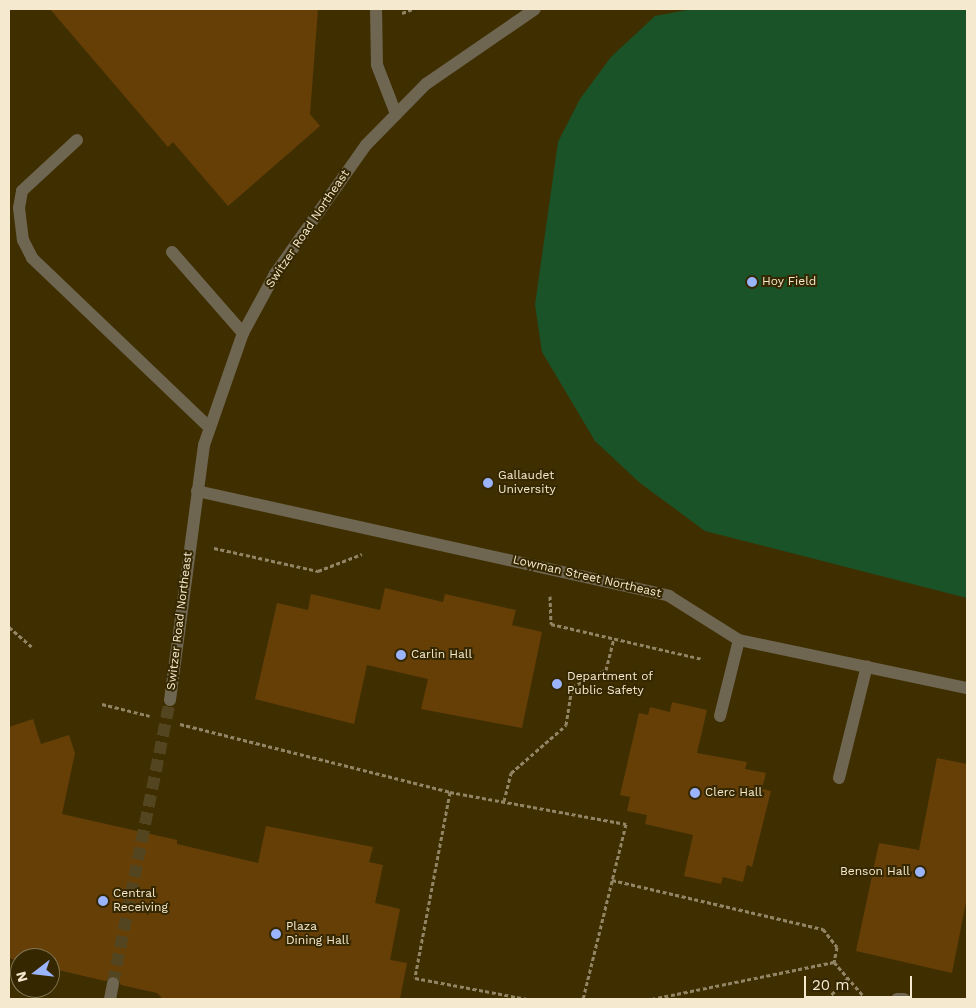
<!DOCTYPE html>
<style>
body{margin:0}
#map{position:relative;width:976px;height:1008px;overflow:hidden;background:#352801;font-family:"Work Sans",sans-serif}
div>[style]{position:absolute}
.built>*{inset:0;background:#3f2f00}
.green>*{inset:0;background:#1a5328}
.building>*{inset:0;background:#663f07}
.minor-tunnel>*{height:12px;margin-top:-6px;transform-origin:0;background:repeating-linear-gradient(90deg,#524520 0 12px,transparent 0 18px)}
.path>*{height:3px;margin-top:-1.5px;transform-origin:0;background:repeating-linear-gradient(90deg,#918565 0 4px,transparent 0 6.5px)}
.minor>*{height:12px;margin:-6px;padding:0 6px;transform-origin:6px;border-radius:6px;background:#6f6652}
.dots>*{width:14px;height:14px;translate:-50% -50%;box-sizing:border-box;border:2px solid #352801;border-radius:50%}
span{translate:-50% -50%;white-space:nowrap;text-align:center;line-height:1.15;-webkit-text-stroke:4px #352801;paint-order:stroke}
.street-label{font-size:12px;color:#f5ead0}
.poi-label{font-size:12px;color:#f5ead0}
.left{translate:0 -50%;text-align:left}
.right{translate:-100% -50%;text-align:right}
.frame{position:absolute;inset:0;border:10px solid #f5ead0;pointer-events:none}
.north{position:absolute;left:10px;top:948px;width:50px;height:50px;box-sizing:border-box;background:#352801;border:1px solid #827654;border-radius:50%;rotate:254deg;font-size:14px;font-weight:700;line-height:20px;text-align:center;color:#f5ead0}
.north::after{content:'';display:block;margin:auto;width:18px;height:22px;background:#9ab5fd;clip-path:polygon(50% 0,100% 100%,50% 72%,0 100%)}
.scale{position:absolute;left:804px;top:976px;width:108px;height:22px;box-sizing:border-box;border:2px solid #f5ead0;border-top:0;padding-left:6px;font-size:15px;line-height:18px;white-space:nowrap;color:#f5ead0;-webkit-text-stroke:4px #352801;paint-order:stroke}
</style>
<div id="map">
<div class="built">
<div style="clip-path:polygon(evenodd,9px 9px,967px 9px,967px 999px,9px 999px,9px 9px,20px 958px,50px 958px,50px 988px,20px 988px,20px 958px)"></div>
</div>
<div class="green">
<div style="clip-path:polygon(693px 9px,967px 9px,967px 598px,705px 531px,640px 483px,595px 441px,542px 352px,535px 305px,558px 142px,580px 99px,611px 57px,655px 16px)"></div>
</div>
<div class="building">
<div style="clip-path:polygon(50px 9px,318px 9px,310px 114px,320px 126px,228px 206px,173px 142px,168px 147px)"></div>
<div style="clip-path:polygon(385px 588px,443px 602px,445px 594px,516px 610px,512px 625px,542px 632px,522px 728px,421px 709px,428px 679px,367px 665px,354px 724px,255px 699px,277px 603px,308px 610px,311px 594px,380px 610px)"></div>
<div style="clip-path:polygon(672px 702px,707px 710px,697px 753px,747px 762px,745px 769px,766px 773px,762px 789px,771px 791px,752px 867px,747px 865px,743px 882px,723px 877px,721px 884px,684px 876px,693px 835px,645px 824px,647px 815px,627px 811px,630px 797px,620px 795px,639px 713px,648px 715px,650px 707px,670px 712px)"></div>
<div style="clip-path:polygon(33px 719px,41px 744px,69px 735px,75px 753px,62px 814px,177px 840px,177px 844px,258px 863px,266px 826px,373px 847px,369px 862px,383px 865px,375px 903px,400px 909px,390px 960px,407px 963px,400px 999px,163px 999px,157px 993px,121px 985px,115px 975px,105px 981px,50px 968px,50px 958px,20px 958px,20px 961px,9px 958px,9px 727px)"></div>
<div style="clip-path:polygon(937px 758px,967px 764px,967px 897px,952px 973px,856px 951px,879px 843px,919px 850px)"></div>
</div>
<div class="minor-tunnel">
<div style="left:113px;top:983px;width:289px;rotate:-78.6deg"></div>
</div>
<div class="path">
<div style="left:402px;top:13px;width:12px;rotate:-20deg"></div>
<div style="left:214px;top:548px;width:107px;rotate:12.5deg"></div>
<div style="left:318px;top:571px;width:47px;rotate:-21.1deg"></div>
<div style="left:550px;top:596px;width:28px;rotate:88deg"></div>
<div style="left:551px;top:624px;width:156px;rotate:13deg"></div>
<div style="left:9px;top:627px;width:30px;rotate:41deg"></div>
<div style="left:102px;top:704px;width:49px;rotate:14deg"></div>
<div style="left:180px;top:724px;width:278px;rotate:14.1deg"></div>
<div style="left:450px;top:792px;width:179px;rotate:10.3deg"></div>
<div style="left:626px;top:824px;width:180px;rotate:103.8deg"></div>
<div style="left:450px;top:792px;width:189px;rotate:100.7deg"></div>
<div style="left:415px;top:978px;width:114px;rotate:10.6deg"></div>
<div style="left:504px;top:801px;width:29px;rotate:-76deg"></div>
<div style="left:511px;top:773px;width:73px;rotate:-41.1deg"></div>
<div style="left:566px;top:725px;width:38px;rotate:-81deg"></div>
<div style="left:572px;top:687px;width:38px;rotate:-27deg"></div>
<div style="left:606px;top:670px;width:32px;rotate:-76deg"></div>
<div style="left:612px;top:880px;width:217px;rotate:13.1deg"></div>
<div style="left:823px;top:929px;width:23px;rotate:52deg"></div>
<div style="left:837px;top:947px;width:15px;rotate:101deg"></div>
<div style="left:834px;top:962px;width:186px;rotate:168.5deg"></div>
<div style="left:834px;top:962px;width:49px;rotate:49.1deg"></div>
<div style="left:827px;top:999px;width:30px;rotate:-45deg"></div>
</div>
<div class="minor">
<div style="left:376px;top:9px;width:56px;rotate:89deg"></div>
<div style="left:377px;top:65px;width:53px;rotate:68.8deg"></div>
<div style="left:77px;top:140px;width:75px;rotate:137.2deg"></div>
<div style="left:22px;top:191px;width:17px;rotate:100deg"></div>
<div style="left:19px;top:208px;width:32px;rotate:83deg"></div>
<div style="left:23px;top:240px;width:20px;rotate:63deg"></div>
<div style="left:32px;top:258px;width:243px;rotate:43.7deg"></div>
<div style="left:172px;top:252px;width:108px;rotate:48.8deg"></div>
<div style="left:197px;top:491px;width:484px;rotate:12.5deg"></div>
<div style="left:669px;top:596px;width:83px;rotate:32.2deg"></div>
<div style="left:739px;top:640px;width:233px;rotate:11.9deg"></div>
<div style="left:170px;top:700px;width:257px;rotate:-82.4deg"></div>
<div style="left:204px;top:445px;width:119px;rotate:-70.8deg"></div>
<div style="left:243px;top:333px;width:67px;rotate:-61.5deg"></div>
<div style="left:275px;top:274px;width:158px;rotate:-54.8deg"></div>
<div style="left:366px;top:145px;width:86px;rotate:-45.5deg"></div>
<div style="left:426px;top:84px;width:132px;rotate:-34.5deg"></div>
<div style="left:720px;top:716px;width:78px;rotate:-76deg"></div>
<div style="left:839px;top:778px;width:115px;rotate:-76deg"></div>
<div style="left:110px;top:999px;width:16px;rotate:-79deg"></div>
<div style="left:897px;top:999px;width:7px"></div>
</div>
<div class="dots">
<div style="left:752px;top:282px;background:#9ab5fd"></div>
<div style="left:488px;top:483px;background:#9ab5fd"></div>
<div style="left:401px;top:655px;background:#9ab5fd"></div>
<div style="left:557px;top:684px;background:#9ab5fd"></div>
<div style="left:695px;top:793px;background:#9ab5fd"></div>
<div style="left:920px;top:872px;background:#9ab5fd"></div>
<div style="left:103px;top:901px;background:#9ab5fd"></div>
<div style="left:276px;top:934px;background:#9ab5fd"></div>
</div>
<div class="street-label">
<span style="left:308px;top:229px;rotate:-56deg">Switzer Road Northeast</span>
<span style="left:587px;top:577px;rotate:13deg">Lowman Street Northeast</span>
<span style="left:180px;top:621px;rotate:-83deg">Switzer Road Northeast</span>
</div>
<div class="poi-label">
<span class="left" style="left:762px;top:282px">Hoy Field</span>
<span class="left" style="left:498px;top:483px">Gallaudet<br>University</span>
<span class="left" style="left:411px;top:655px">Carlin Hall</span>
<span class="left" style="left:567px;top:684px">Department of<br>Public Safety</span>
<span class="left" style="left:705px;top:793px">Clerc Hall</span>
<span class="right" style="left:910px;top:872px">Benson Hall</span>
<span class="left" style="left:113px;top:901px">Central<br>Receiving</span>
<span class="left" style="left:286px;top:934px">Plaza<br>Dining Hall</span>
</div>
<div class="frame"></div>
<div class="north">N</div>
<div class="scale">20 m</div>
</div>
